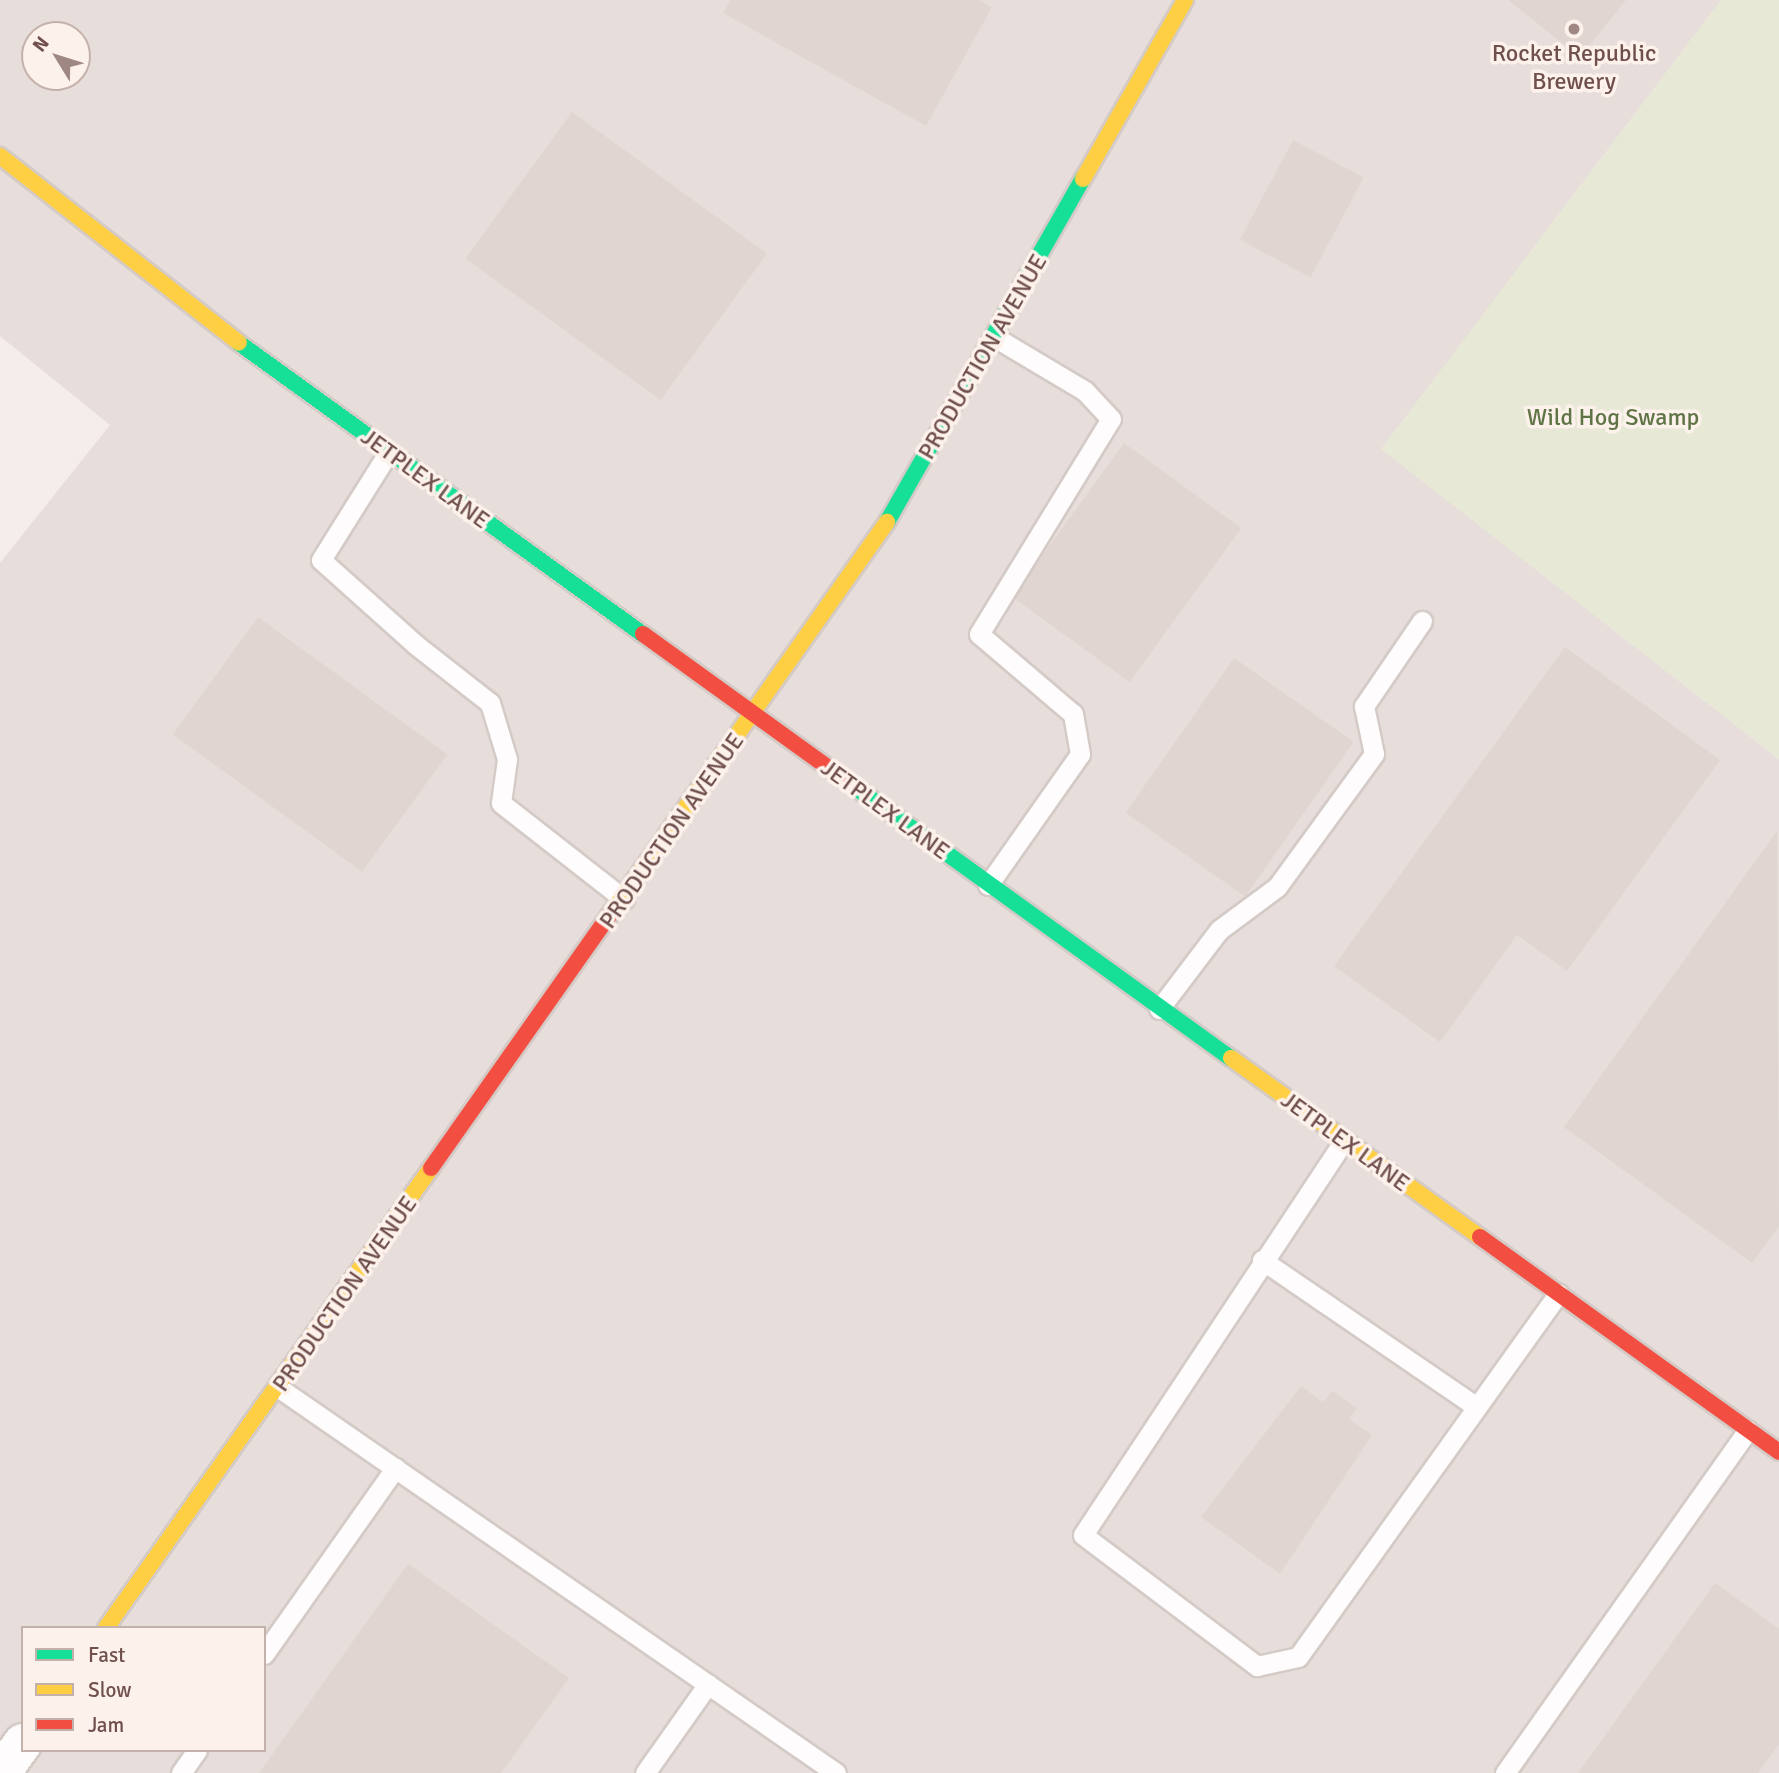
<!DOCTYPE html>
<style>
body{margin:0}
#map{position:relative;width:1779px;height:1773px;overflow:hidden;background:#f5edea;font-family:Signika,sans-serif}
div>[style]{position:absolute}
.industrial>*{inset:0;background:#e7dddb}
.green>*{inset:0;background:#e7e9d6}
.building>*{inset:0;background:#e1d5d2;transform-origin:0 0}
.roads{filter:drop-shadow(2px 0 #d4cac6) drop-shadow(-2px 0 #d4cac6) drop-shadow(0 2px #d4cac6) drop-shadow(0 -2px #d4cac6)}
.lane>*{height:19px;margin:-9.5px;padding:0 9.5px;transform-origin:9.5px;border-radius:9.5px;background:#fefcfc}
.street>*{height:38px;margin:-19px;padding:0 19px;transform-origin:19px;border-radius:19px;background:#fefcfc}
.fast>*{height:16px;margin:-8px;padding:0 8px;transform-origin:8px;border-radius:8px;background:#16e098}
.slow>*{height:16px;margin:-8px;padding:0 8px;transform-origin:8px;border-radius:8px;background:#ffcf43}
.jam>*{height:16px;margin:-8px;padding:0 8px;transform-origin:8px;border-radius:8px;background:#f24e42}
.dots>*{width:19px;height:19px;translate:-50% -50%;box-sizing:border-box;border:4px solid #fdf1eb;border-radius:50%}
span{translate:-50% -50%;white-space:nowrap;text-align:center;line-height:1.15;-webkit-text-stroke:7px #fdf1eb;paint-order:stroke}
.poi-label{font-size:24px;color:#70504d}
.street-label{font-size:24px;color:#70504d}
.park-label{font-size:24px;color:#5f7546}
.legend{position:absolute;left:21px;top:1626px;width:245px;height:126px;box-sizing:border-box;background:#fdf1eb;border:2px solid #c5b1ac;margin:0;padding:9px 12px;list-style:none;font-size:21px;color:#70504d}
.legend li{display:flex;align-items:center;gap:14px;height:35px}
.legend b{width:35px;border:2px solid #c5b1ac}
.north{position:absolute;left:21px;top:21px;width:70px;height:70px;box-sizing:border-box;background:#fdf1eb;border:2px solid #c5b1ac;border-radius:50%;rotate:308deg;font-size:19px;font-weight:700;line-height:28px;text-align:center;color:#70504d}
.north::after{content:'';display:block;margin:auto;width:24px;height:32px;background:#9f8784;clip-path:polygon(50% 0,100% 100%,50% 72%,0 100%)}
</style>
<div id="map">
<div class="industrial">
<div style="clip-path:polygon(evenodd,0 0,1721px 0,1382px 449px,1779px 759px,1779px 1773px,0 1773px,0 563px,110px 425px,0 336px,0 0,35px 35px,77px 35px,77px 77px,35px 77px,35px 35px,0 0,23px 1628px,264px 1628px,264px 1750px,23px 1750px,23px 1628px)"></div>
</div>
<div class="green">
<div style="clip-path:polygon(1721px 0,1779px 0,1779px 759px,1381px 449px)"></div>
</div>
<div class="building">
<div style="clip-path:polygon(730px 0,979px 0,992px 7px,926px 126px,723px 13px)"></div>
<div style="clip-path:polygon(1508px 0,1626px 0,1580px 57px)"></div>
<div style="left:572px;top:112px;width:241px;height:181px;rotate:36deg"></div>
<div style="left:1293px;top:140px;width:80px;height:113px;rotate:28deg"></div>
<div style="left:1124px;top:443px;width:145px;height:190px;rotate:36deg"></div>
<div style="left:258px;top:617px;width:234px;height:145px;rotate:36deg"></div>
<div style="clip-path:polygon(1565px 647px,1720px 760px,1567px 971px,1517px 935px,1440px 1042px,1334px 966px)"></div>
<div style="left:1234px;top:658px;width:146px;height:189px;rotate:35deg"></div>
<div style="clip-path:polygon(1777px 831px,1779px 1226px,1752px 1263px,1564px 1127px)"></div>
<div style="clip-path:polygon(1301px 1386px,1323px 1402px,1332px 1391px,1357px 1408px,1349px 1419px,1372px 1435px,1280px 1574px,1201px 1517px)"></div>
<div style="clip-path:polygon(408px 1564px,569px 1678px,501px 1773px,259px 1773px)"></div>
<div style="clip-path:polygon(1715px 1583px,1779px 1629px,1779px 1744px,1758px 1773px,1578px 1773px)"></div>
</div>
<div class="roads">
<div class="lane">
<div style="left:388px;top:453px;width:126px;rotate:122.1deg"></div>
<div style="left:321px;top:560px;width:127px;rotate:41.8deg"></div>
<div style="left:416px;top:645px;width:94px;rotate:38.1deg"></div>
<div style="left:490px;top:703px;width:59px;rotate:73.1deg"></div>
<div style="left:507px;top:759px;width:44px;rotate:97.8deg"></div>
<div style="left:501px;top:803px;width:156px;rotate:38deg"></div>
<div style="left:988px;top:885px;width:160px;rotate:-54.9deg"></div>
<div style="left:1080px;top:754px;width:41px;rotate:-99.9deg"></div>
<div style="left:1073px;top:714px;width:123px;rotate:-139.6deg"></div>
<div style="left:979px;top:634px;width:252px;rotate:-58.5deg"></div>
<div style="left:1111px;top:419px;width:38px;rotate:-133deg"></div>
<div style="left:1085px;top:391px;width:104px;rotate:-149.2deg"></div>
<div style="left:1159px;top:1009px;width:99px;rotate:-52.8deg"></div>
<div style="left:1219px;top:930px;width:72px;rotate:-36.6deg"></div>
<div style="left:1277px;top:887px;width:165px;rotate:-53.9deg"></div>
<div style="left:1374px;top:754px;width:49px;rotate:-101.8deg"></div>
<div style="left:1364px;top:706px;width:103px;rotate:-55.7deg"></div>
<div style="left:1343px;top:1142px;width:471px;rotate:123.5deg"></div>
<div style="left:1083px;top:1535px;width:218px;rotate:37deg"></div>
<div style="left:1257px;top:1666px;width:42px;rotate:-12.4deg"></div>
<div style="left:1298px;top:1657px;width:447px;rotate:-54.4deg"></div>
<div style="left:1262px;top:1260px;width:260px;rotate:34.4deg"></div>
<div style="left:279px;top:1388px;width:677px;rotate:34.65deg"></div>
<div style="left:264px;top:1654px;width:228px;rotate:-54.8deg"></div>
<div style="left:181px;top:1773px;width:28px;rotate:-55deg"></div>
<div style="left:645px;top:1773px;width:109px;rotate:-54.7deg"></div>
<div style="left:1505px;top:1773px;width:420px;rotate:-54.7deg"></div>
</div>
<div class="street">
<div style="left:1px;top:1773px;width:37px;rotate:-54deg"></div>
</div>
<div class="fast">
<div style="left:239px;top:343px;width:498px;rotate:35.8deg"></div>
<div style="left:887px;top:522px;width:395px;rotate:-60.3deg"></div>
<div style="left:852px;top:785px;width:467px;rotate:35.8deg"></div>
</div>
<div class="slow">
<div style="left:0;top:156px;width:303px;rotate:38deg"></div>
<div style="left:1083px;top:179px;width:206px;rotate:-60.3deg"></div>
<div style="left:614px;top:909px;width:474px;rotate:-54.8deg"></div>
<div style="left:1231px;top:1058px;width:307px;rotate:35.7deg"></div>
<div style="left:106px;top:1628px;width:563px;rotate:-54.76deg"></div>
</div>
<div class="jam">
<div style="left:643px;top:634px;width:258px;rotate:35.8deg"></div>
<div style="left:431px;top:1168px;width:317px;rotate:-54.8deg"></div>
<div style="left:1480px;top:1237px;width:368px;rotate:35.7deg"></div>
</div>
</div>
<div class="dots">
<div style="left:1574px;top:29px;background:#9f8784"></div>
</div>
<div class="poi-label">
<span style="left:1574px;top:68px">Rocket Republic<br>Brewery</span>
</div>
<div class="street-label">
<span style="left:983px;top:357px;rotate:-60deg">PRODUCTION AVENUE</span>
<span style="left:425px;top:479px;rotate:36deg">JETPLEX LANE</span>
<span style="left:885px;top:810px;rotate:36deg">JETPLEX LANE</span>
<span style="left:672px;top:831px;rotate:-55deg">PRODUCTION AVENUE</span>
<span style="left:1345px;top:1142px;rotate:36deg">JETPLEX LANE</span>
<span style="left:345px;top:1294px;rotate:-55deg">PRODUCTION AVENUE</span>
</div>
<div class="park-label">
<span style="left:1613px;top:418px">Wild Hog Swamp</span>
</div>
<ul class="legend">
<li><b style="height:9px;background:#16e098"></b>Fast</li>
<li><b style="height:9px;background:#ffcf43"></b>Slow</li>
<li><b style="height:9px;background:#f24e42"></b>Jam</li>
</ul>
<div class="north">N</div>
</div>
